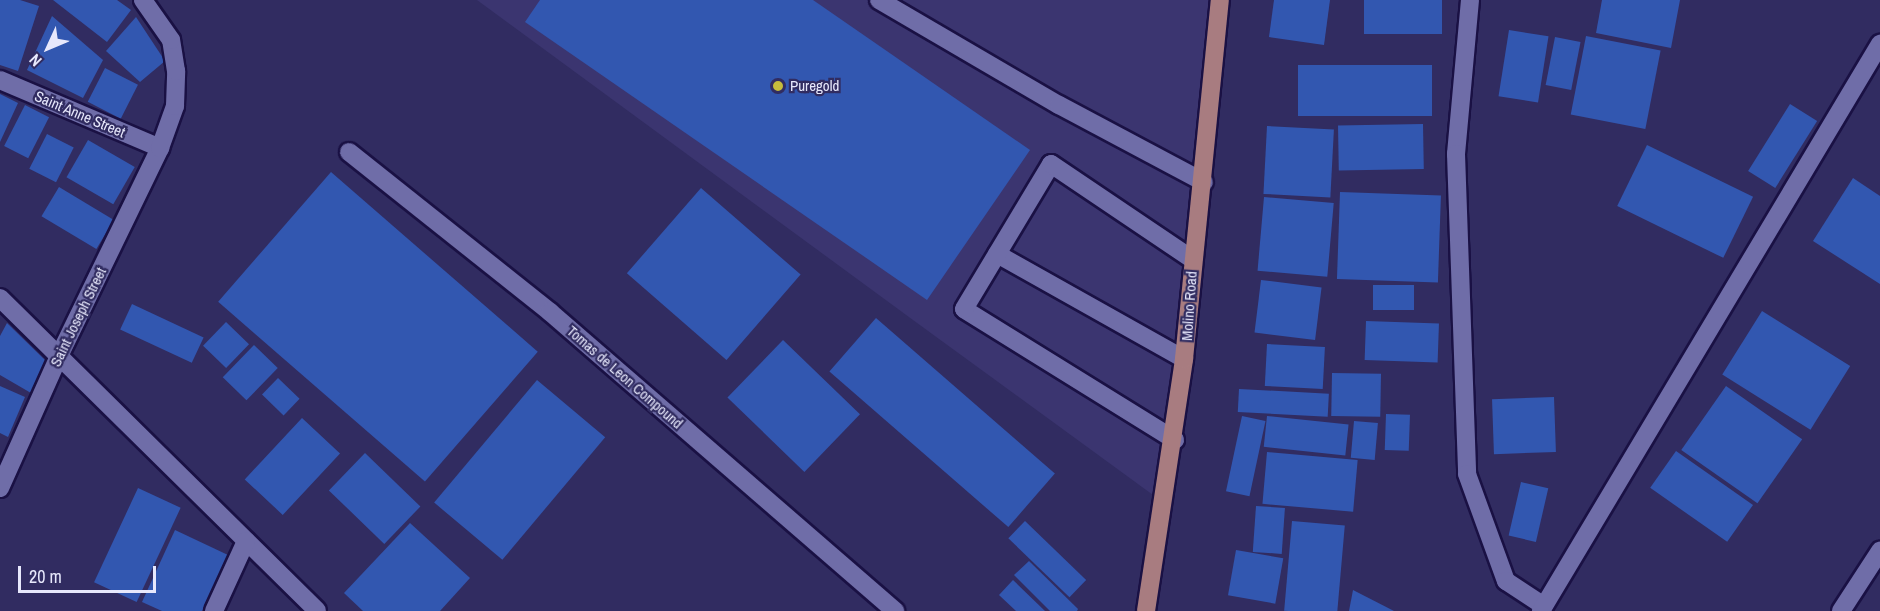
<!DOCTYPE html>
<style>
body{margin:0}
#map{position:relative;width:1880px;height:611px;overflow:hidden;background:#312c61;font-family:"Archivo Narrow",sans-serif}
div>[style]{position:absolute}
.built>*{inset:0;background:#3b3570}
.building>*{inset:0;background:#3257b0;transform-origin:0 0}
.roads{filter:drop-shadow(2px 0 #1a1144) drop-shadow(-2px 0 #1a1144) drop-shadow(0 2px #1a1144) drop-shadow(0 -2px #1a1144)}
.minor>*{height:18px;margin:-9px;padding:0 9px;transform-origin:9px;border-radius:9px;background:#6f6da8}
.major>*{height:18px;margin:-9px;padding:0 9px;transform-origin:9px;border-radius:9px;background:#a87c80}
.dots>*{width:16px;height:16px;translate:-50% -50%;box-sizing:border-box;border:3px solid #312c61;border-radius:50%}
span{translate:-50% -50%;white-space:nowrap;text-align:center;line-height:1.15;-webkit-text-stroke:4.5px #312c61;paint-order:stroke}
.poi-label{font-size:15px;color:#e7e8fc}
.left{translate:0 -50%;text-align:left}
.street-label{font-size:15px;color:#e7e8fc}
.north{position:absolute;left:18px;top:18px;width:60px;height:60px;-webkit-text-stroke:4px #312c61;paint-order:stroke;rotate:226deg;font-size:16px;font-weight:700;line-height:24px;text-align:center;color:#e7e8fc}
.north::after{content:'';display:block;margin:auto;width:21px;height:27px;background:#e7e8fc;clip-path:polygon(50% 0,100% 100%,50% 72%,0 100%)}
.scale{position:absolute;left:18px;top:566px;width:138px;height:27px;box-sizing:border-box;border:3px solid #e7e8fc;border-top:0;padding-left:8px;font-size:18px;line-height:21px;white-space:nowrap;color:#e7e8fc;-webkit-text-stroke:4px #312c61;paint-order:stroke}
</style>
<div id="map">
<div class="built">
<div style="clip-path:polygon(477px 0,1219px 0,1164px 503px,913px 320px)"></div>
</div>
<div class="building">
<div style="clip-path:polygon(0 0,20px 0,39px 6px,18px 71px,0 65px)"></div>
<div style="clip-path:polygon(53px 0,117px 0,131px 10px,107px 42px)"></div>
<div style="clip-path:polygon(540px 0,813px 0,1030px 150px,927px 300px,525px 22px)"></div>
<div style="clip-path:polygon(1274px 0,1330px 0,1324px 45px,1269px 37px)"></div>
<div style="left:1364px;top:0;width:78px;height:34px"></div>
<div style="clip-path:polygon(1602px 0,1680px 0,1671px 48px,1596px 33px)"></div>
<div style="clip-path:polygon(52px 16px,103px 60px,83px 98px,27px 70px)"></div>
<div style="clip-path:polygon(136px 17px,165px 61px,140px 82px,106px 51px)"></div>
<div style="left:1509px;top:30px;width:40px;height:67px;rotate:9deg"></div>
<div style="left:1586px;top:36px;width:76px;height:80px;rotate:11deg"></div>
<div style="left:1555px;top:37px;width:26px;height:49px;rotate:11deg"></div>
<div style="left:1432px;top:65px;width:51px;height:134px;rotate:90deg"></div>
<div style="left:105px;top:68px;width:37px;height:38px;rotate:27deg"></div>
<div style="clip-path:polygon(0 94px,18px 103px,0 142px)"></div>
<div style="left:1790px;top:104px;width:32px;height:79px;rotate:32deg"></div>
<div style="left:25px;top:105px;width:27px;height:46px;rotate:27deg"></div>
<div style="left:1423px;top:124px;width:45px;height:85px;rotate:89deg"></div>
<div style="left:1267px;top:126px;width:67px;height:68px;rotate:3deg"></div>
<div style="left:47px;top:134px;width:30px;height:39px;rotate:27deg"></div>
<div style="left:88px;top:140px;width:54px;height:43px;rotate:30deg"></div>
<div style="left:1647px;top:145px;width:118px;height:68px;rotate:26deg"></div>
<div style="left:331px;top:172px;width:274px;height:172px;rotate:41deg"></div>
<div style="clip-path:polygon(1853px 178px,1880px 196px,1880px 284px,1813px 241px)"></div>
<div style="left:59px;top:187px;width:64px;height:34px;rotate:31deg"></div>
<div style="left:701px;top:188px;width:132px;height:113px;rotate:41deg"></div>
<div style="left:1340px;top:192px;width:101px;height:87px;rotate:2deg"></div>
<div style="left:1264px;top:197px;width:70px;height:74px;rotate:5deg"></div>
<div style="left:1261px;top:280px;width:61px;height:53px;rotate:7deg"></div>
<div style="left:1414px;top:285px;width:25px;height:41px;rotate:90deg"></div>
<div style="left:132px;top:304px;width:79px;height:28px;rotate:25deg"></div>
<div style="left:1762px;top:311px;width:104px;height:75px;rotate:32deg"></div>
<div style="left:876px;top:318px;width:237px;height:71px;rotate:41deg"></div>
<div style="left:1366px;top:321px;width:73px;height:39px;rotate:2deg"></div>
<div style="left:226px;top:322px;width:32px;height:33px;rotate:44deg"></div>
<div style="clip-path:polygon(7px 323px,47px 362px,31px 393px,0 375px,0 336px)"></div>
<div style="left:783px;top:340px;width:107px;height:80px;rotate:44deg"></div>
<div style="left:1267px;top:344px;width:58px;height:42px;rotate:3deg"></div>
<div style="left:254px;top:345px;width:33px;height:45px;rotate:44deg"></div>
<div style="left:1332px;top:373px;width:49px;height:43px;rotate:1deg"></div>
<div style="left:278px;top:378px;width:30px;height:23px;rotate:44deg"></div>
<div style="left:537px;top:380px;width:89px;height:160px;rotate:40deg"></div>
<div style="clip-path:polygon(0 386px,25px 397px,8px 437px,0 433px)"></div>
<div style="left:1726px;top:386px;width:93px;height:78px;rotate:35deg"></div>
<div style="left:1239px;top:389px;width:90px;height:23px;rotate:3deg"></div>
<div style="left:1554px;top:397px;width:55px;height:62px;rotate:88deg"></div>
<div style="left:1386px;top:414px;width:24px;height:36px;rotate:2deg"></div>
<div style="left:1242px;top:416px;width:24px;height:77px;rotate:12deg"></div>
<div style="left:1267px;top:416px;width:82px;height:31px;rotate:6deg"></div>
<div style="left:302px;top:418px;width:52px;height:84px;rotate:43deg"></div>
<div style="left:1354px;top:421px;width:24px;height:37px;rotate:5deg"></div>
<div style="left:1676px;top:451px;width:94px;height:45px;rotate:35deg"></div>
<div style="left:1267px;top:452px;width:91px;height:52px;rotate:5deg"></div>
<div style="left:365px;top:453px;width:77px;height:52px;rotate:44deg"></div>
<div style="left:1521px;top:482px;width:28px;height:55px;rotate:13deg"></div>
<div style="left:138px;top:488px;width:47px;height:104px;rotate:25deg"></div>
<div style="left:1256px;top:506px;width:29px;height:46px;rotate:4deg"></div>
<div style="left:1025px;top:521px;width:85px;height:24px;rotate:44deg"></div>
<div style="left:1292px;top:521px;width:53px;height:90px;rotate:5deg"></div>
<div style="clip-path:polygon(410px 523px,470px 578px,440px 611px,363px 611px,344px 593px)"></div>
<div style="clip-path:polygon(175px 530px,228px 555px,202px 611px,162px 611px,142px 602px)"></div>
<div style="left:1236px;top:550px;width:48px;height:46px;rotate:10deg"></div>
<div style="clip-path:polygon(1029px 561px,1078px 609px,1077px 611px,1050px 611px,1014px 575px)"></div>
<div style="clip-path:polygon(1013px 580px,1045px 611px,1016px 611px,999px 595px)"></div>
<div style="clip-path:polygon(1353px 590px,1394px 611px,1349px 611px)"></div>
</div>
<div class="roads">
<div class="minor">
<div style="left:879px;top:0;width:208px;rotate:30.3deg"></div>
<div style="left:1059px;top:105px;width:164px;rotate:28deg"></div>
<div style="left:1470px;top:0;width:155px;rotate:95.2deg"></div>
<div style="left:1456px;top:154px;width:320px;rotate:88deg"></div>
<div style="left:1467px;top:474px;width:114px;rotate:70deg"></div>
<div style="left:1506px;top:581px;width:45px;rotate:33.3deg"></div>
<div style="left:0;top:80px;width:174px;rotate:23deg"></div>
<div style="left:349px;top:152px;width:257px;rotate:38.5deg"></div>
<div style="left:550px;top:312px;width:457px;rotate:40.9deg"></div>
<div style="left:997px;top:254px;width:214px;rotate:29.3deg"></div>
<div style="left:0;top:298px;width:445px;rotate:44.6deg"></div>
<div style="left:1175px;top:440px;width:248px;rotate:-148.2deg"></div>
<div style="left:964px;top:309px;width:169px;rotate:-59deg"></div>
<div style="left:1051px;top:164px;width:170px;rotate:34deg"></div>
<div style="left:0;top:488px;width:145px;rotate:-65.9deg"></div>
<div style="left:59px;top:356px;width:231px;rotate:-64.1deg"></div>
<div style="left:160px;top:148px;width:45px;rotate:-70.3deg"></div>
<div style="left:175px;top:106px;width:35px;rotate:-88deg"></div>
<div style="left:176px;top:71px;width:31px;rotate:-99deg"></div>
<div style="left:171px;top:40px;width:49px;rotate:-125deg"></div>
<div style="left:214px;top:611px;width:77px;rotate:-65.4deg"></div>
<div style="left:1541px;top:611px;width:661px;rotate:-59.13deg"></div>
<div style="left:1841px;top:611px;width:72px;rotate:-57deg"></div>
</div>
<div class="major">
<div style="left:1146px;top:611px;width:255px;rotate:-81.4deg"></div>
<div style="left:1184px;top:359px;width:361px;rotate:-84.3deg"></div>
</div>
</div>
<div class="dots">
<div style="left:778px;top:86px;background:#c6bc3c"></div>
</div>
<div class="poi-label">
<span class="left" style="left:790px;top:86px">Puregold</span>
</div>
<div class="street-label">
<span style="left:80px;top:114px;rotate:23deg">Saint Anne Street</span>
<span style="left:1189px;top:306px;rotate:-86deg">Molino Road</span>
<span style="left:78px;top:317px;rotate:-64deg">Saint Joseph Street</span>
<span style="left:625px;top:377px;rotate:41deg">Tomas de Leon Compound</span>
</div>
<div class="north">N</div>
<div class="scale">20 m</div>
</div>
